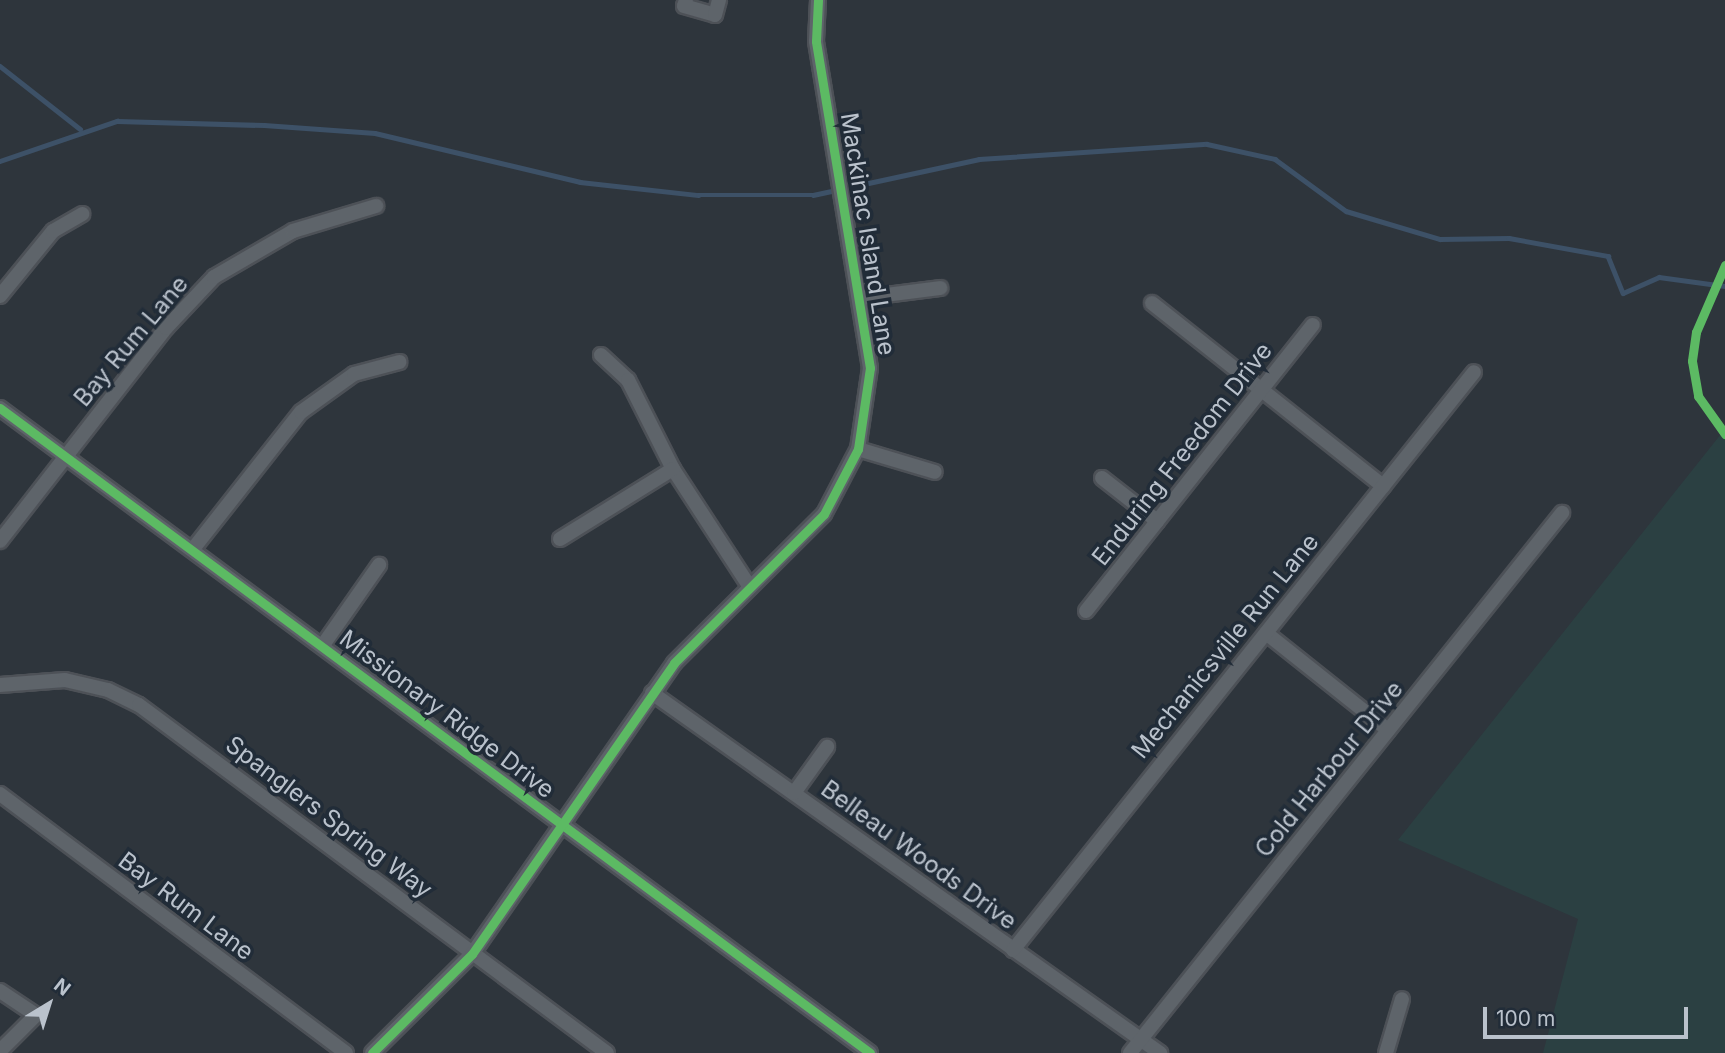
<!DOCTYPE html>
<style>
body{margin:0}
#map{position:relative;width:1725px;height:1053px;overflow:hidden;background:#2e353c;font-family:Inter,sans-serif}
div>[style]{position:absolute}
.green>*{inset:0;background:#2b4042}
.stream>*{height:4.5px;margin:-2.25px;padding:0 2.25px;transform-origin:2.25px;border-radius:2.25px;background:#3d5167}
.roads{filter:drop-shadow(2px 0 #4d5157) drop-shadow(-2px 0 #4d5157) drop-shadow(0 2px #4d5157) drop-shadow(0 -2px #4d5157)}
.minor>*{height:14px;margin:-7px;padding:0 7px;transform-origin:7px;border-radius:7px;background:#5e646a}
.cycleway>*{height:9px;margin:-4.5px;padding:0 4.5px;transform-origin:4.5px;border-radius:4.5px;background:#5cba63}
span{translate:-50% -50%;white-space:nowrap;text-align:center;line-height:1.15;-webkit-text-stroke:7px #212c38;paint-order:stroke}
.street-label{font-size:24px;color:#bac2cc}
.north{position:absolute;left:14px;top:969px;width:70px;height:70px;-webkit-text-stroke:5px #212c38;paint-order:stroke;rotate:38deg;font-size:19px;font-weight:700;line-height:28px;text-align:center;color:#bac2cc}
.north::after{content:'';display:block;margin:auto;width:24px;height:32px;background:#bac2cc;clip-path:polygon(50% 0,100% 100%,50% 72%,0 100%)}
.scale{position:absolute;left:1483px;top:1007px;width:205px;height:32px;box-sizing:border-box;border:4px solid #bac2cc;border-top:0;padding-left:9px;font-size:21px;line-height:24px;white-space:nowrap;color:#bac2cc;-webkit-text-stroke:5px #212c38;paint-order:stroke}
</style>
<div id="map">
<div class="green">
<div style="clip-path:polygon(1725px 429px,1725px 1053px,1543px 1053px,1578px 919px,1398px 840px)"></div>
</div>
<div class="stream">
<div style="left:0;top:66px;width:102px;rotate:38.2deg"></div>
<div style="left:0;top:161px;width:124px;rotate:-18.9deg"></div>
<div style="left:117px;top:121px;width:147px;rotate:1.6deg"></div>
<div style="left:264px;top:125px;width:111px;rotate:4.1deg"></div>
<div style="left:375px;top:133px;width:211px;rotate:13.4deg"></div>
<div style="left:580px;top:182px;width:119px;rotate:6.3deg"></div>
<div style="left:698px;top:195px;width:115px"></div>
<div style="left:813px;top:195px;width:170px;rotate:-12.2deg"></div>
<div style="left:979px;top:159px;width:228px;rotate:-3.8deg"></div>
<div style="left:1207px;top:144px;width:70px;rotate:12.4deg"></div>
<div style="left:1275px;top:159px;width:88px;rotate:36.2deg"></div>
<div style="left:1346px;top:211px;width:98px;rotate:16.6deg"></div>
<div style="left:1440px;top:239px;width:69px;rotate:-0.8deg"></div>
<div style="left:1509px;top:238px;width:101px;rotate:10.3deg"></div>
<div style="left:1608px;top:256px;width:40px;rotate:68deg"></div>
<div style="left:1623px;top:293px;width:39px;rotate:-24deg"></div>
<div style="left:1659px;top:277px;width:67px;rotate:7.8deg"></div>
</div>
<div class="roads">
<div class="minor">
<div style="left:686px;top:0;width:6px;rotate:108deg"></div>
<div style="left:684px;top:6px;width:32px;rotate:16deg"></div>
<div style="left:715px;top:15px;width:16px;rotate:-75deg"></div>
<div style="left:0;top:296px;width:84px;rotate:-50.8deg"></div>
<div style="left:53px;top:231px;width:34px;rotate:-30deg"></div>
<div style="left:862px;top:298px;width:79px;rotate:-7.3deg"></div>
<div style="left:1152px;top:303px;width:295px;rotate:38.4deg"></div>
<div style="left:601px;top:355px;width:37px;rotate:43deg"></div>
<div style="left:628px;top:380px;width:100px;rotate:63.2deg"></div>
<div style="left:673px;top:469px;width:141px;rotate:56.9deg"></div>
<div style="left:0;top:408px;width:1083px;rotate:36.55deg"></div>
<div style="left:858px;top:449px;width:80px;rotate:16.6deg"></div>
<div style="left:1102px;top:478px;width:70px;rotate:38deg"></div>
<div style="left:560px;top:539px;width:133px;rotate:-31.8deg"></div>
<div style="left:0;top:541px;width:270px;rotate:-52.1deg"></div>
<div style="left:166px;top:328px;width:70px;rotate:-46.7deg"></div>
<div style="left:214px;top:277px;width:91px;rotate:-30.2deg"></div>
<div style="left:293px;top:231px;width:87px;rotate:-16.8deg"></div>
<div style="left:193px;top:549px;width:174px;rotate:-51.8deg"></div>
<div style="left:301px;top:412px;width:65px;rotate:-35.6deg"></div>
<div style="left:354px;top:374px;width:47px;rotate:-14.9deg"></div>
<div style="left:1086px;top:611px;width:365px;rotate:-51.6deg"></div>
<div style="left:1266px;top:633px;width:156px;rotate:38.5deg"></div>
<div style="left:323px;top:645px;width:98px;rotate:-55deg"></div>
<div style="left:0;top:685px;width:65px;rotate:-4.4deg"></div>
<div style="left:65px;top:680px;width:44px;rotate:13.1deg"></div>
<div style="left:108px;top:690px;width:34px;rotate:26deg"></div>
<div style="left:139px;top:705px;width:583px;rotate:36.63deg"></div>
<div style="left:652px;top:693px;width:623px;rotate:35.32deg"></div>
<div style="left:794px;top:793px;width:57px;rotate:-54.3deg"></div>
<div style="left:0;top:794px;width:432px;rotate:36.8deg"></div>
<div style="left:1013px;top:950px;width:739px;rotate:-51.42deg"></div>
<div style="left:0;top:991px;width:43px;rotate:33.7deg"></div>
<div style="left:36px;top:1015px;width:51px;rotate:135deg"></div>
<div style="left:372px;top:1053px;width:141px;rotate:-44.7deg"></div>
<div style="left:472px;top:954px;width:354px;rotate:-55.2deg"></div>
<div style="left:674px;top:663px;width:211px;rotate:-44.8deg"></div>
<div style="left:824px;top:514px;width:73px;rotate:-62.4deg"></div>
<div style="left:858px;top:449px;width:82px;rotate:-81.6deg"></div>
<div style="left:870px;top:368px;width:331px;rotate:-99.4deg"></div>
<div style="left:816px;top:41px;width:41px;rotate:-87.2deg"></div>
<div style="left:1130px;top:1053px;width:692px;rotate:-51.34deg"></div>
<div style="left:1386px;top:1053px;width:56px;rotate:-73.5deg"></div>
</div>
</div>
<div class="cycleway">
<div style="left:1725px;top:265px;width:73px;rotate:113.4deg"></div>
<div style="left:1696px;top:332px;width:29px;rotate:98deg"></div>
<div style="left:1692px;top:361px;width:36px;rotate:80deg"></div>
<div style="left:1698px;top:396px;width:47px;rotate:54.6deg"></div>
<div style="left:0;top:408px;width:1083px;rotate:36.55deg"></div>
<div style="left:372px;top:1053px;width:141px;rotate:-44.7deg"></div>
<div style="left:472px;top:954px;width:354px;rotate:-55.2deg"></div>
<div style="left:674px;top:663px;width:211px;rotate:-44.8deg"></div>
<div style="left:824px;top:514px;width:73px;rotate:-62.4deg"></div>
<div style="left:858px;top:449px;width:82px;rotate:-81.6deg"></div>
<div style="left:870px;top:368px;width:331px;rotate:-99.4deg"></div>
<div style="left:816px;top:41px;width:41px;rotate:-87.2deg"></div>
</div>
<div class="street-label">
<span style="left:868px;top:234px;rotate:81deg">Mackinac Island Lane</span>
<span style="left:131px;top:341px;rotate:-50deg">Bay Rum Lane</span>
<span style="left:1182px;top:454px;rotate:-52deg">Enduring Freedom Drive</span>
<span style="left:1225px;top:646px;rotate:-51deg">Mechanicsville Run Lane</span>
<span style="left:447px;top:714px;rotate:37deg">Missionary Ridge Drive</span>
<span style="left:1329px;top:769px;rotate:-51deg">Cold Harbour Drive</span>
<span style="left:329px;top:817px;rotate:37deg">Spanglers Spring Way</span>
<span style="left:919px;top:855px;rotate:36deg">Belleau Woods Drive</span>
<span style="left:186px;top:906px;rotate:37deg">Bay Rum Lane</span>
</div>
<div class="north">N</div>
<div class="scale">100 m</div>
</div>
